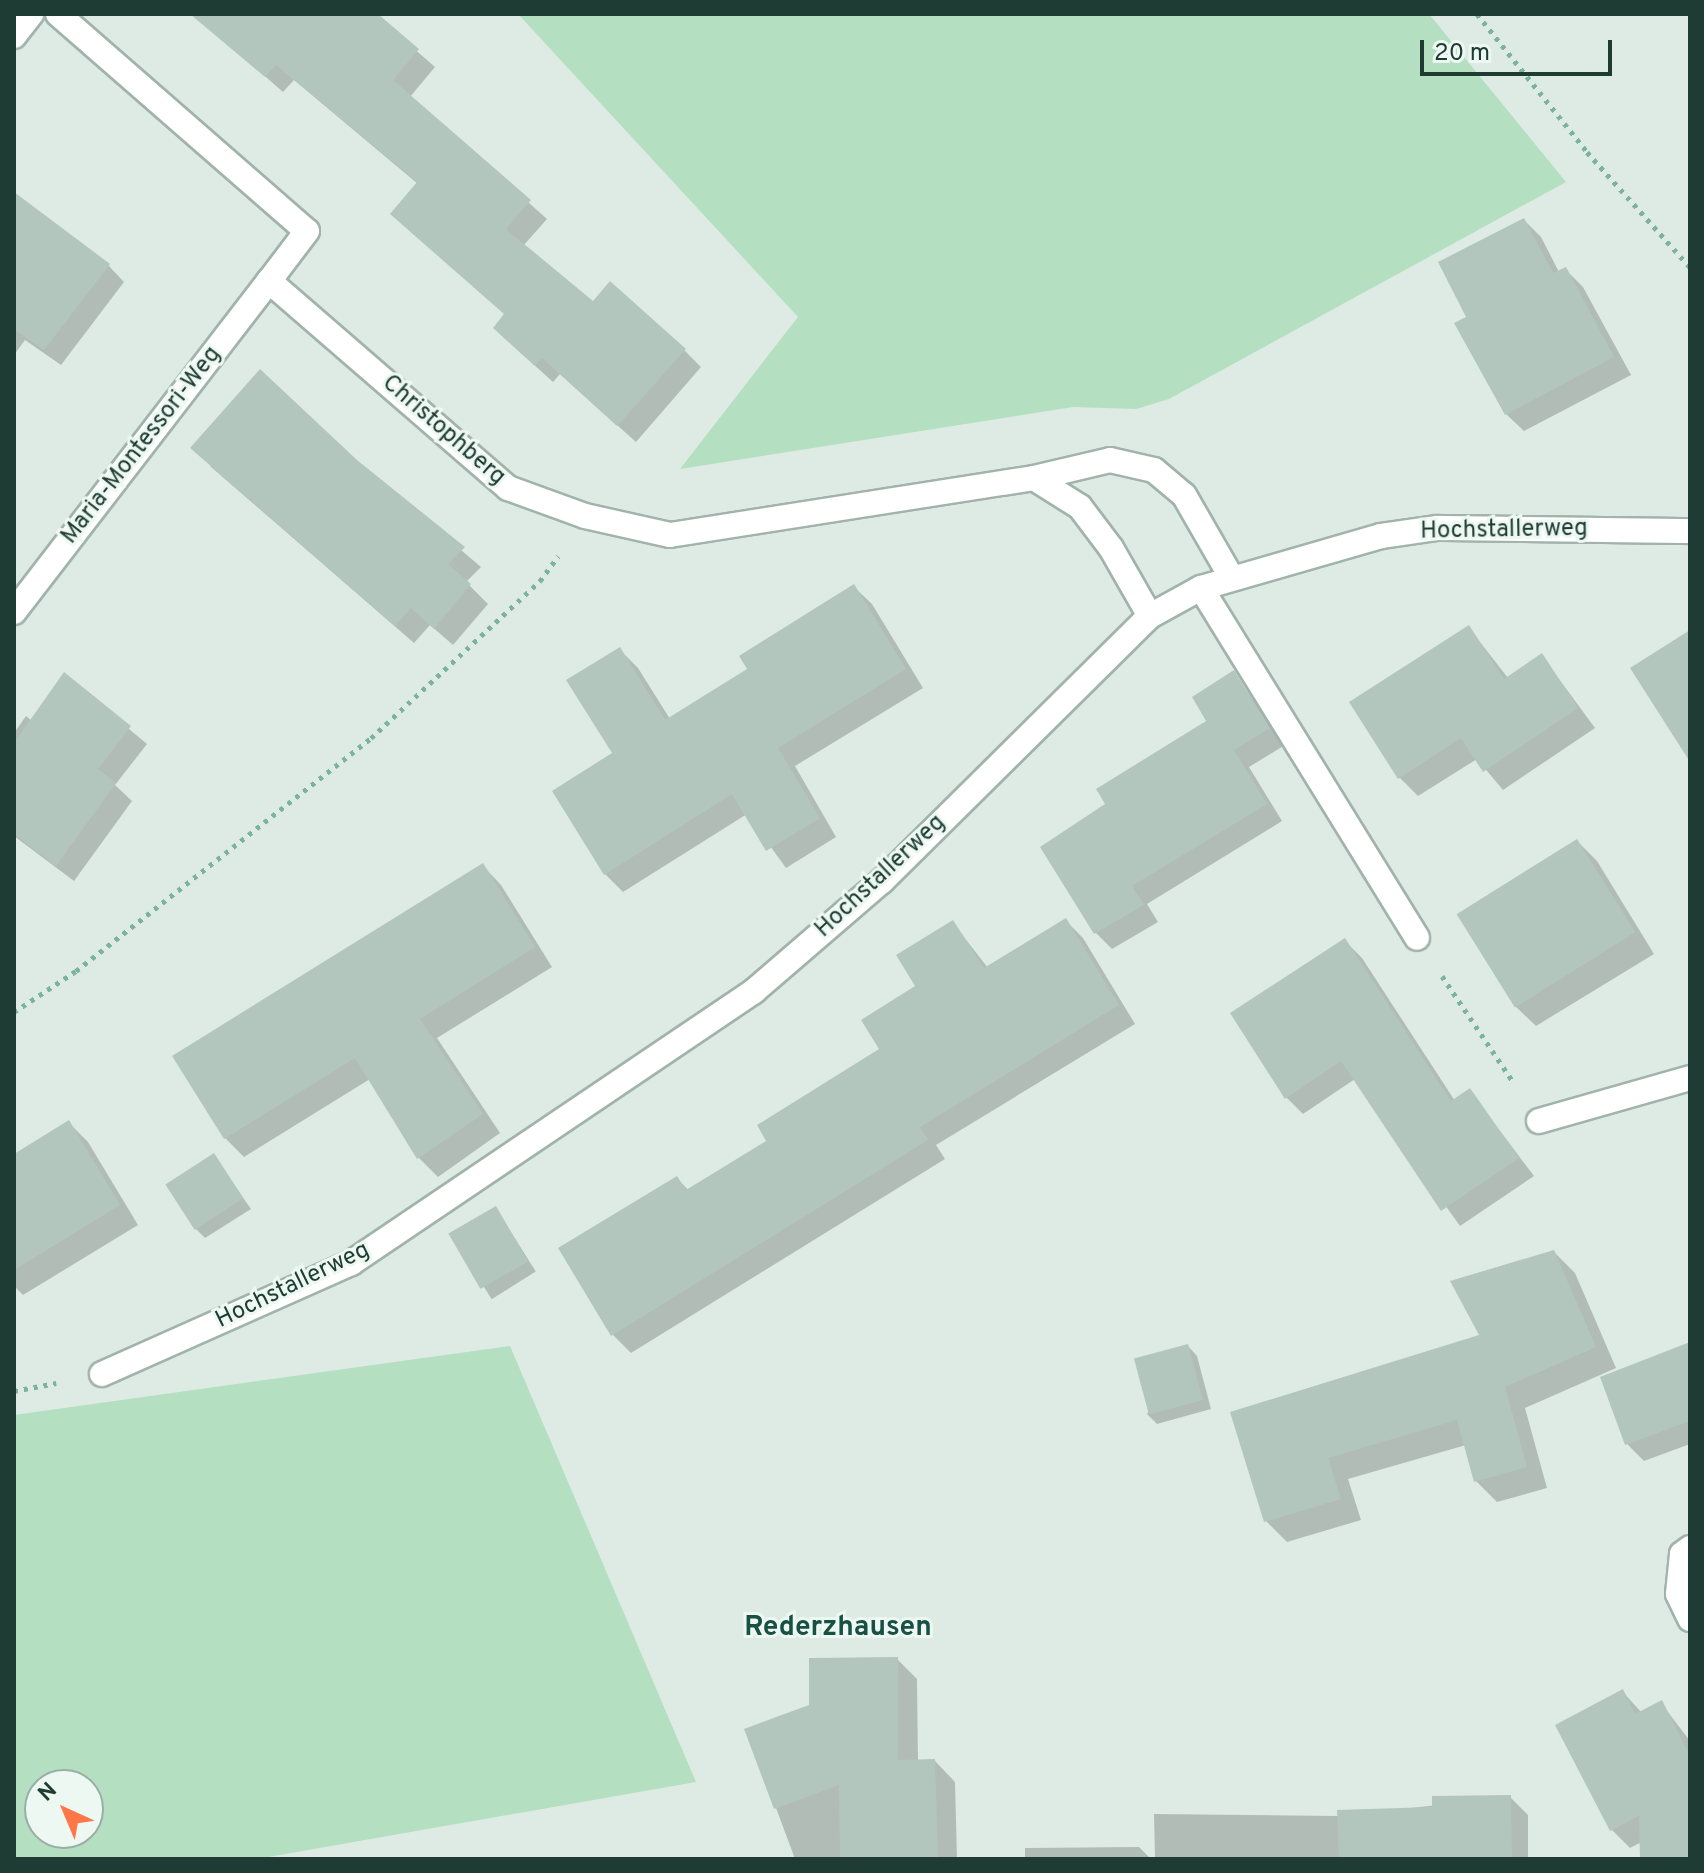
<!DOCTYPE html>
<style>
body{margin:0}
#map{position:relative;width:1704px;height:1873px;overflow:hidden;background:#deebe5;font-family:Overpass,sans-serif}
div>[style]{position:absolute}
.green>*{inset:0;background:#b4dfc0}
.shadow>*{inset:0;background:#0003;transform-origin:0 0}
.building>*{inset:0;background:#b3c6be;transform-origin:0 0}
.path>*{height:5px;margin-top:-2.5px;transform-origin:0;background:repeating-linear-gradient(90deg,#7bb2a1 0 4px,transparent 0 10px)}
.roads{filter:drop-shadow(2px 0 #a1b3ac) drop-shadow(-2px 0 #a1b3ac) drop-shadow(0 2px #a1b3ac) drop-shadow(0 -2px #a1b3ac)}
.service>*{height:24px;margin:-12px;padding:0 12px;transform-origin:12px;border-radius:12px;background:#fff}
.minor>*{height:24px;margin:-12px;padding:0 12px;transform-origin:12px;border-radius:12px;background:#fff}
span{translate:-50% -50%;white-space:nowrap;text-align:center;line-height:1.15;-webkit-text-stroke:6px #eef8f3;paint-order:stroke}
.street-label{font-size:24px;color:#1e3c34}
.quarter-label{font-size:28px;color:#185043;font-weight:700}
.frame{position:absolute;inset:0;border:16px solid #1e3c34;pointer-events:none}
.north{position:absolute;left:24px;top:1769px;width:80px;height:80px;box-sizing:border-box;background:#eef8f3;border:2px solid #9bada7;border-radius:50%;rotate:316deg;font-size:22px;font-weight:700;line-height:32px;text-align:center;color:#1e3c34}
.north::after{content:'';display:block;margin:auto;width:28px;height:36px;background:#ff7748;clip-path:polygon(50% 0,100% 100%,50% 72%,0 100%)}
.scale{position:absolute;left:1420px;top:40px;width:192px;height:36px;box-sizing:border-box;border:4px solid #1e3c34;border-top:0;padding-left:10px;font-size:24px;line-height:28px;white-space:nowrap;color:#1e3c34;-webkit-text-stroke:6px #eef8f3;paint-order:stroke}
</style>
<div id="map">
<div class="green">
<div style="clip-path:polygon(518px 14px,1429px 14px,1566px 182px,1169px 399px,1136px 409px,1073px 407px,680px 469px,798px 317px)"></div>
<div style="clip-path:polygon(evenodd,510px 1346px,696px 1782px,257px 1859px,14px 1859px,14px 1415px,510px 1346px,40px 1785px,88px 1785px,88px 1833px,40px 1833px,40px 1785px)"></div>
</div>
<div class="shadow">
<div style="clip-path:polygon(194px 14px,374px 14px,435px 67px,410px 97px,547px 219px,523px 246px,593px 304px,684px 350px,701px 367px,636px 442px,560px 374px,553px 382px,512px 345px,505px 315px,418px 184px,294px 80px,283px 92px)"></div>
<div style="clip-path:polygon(14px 208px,108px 265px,124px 282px,61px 365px,25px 340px,14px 355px)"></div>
<div style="clip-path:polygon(1524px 220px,1541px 237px,1559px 272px,1565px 269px,1583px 287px,1631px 375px,1524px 431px,1506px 414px,1469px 318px)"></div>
<div style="clip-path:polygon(356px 461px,481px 567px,466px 582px,488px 604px,453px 645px,430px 625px,414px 643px,210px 466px)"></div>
<div style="clip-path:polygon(854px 587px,872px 604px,923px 688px,795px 766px,836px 837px,786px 868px,747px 814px,623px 892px,605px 874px,620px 650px,638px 668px,670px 719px,750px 669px)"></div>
<div style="clip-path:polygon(1469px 628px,1508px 678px,1542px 656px,1595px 728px,1503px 790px,1477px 759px,1418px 796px,1400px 778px)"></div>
<div style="clip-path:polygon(1234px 673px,1285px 745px,1249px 767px,1282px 821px,1147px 904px,1158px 922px,1112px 949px,1096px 933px,1108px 805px,1209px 722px)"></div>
<div style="clip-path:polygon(64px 675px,147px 744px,115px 785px,132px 801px,74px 881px,14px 836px,14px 733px,26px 716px,32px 721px)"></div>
<div style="clip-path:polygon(1577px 841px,1597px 861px,1654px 954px,1536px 1026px,1515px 1006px)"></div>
<div style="clip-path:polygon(483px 866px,501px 885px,552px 967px,437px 1038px,500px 1133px,438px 1177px,419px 1158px,370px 1079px,244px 1157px,225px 1138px)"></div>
<div style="clip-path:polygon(1065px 920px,1083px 938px,1135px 1024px,936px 1145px,945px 1159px,631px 1353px,613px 1335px,677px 1178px,689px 1191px,769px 1142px,882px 1050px,953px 923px,988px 968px)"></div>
<div style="clip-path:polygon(1345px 941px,1362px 958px,1455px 1101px,1470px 1091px,1534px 1176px,1460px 1226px,1355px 1079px,1303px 1114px,1286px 1097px)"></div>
<div style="clip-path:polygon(69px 1123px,88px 1142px,138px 1225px,23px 1295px,14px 1286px,14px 1155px)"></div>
<div style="clip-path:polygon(214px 1156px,251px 1209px,205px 1238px,195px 1228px)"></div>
<div style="left:496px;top:1208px;width:75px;height:52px;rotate:58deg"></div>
<div style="clip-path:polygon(1554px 1252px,1575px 1273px,1616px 1368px,1525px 1408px,1547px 1488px,1497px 1502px,1476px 1481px,1466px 1445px,1348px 1479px,1361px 1520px,1287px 1542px,1266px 1521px,1233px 1413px,1481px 1336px)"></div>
<div style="clip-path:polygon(1690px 1344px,1690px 1444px,1644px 1461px,1627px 1444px)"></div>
<div style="clip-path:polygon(1188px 1346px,1197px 1356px,1211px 1409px,1157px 1424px,1147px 1414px)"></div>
<div style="clip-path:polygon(897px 1659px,917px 1679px,918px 1762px,935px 1761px,955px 1782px,957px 1859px,795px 1859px,747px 1730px,811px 1706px)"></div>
<div style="clip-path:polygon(1622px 1691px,1642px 1713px,1661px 1703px,1690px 1741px,1690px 1817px,1630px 1848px,1612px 1830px)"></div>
<div style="clip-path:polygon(1510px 1797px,1528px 1815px,1528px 1859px,1155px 1859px,1154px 1814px,1339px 1816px)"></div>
<div style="clip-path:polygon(1139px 1847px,1151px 1859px,1025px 1859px,1025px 1848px)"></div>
</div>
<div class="building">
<div style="clip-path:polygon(190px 14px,378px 14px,419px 49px,393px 80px,531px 200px,506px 229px,593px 301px,610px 281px,686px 349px,617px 426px,542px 358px,535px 366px,493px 328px,504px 314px,390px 214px,417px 182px,276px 65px,265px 77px)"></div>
<div style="clip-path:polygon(14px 192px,110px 264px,44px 350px,14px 329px)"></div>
<div style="clip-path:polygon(1524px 218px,1553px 273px,1566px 267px,1614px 357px,1505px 415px,1454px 323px,1466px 317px,1438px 262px)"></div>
<div style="clip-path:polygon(260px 369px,357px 460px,465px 547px,448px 564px,471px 584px,434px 629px,411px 608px,395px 626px,190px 448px)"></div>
<div style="clip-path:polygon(854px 584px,906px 669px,778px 748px,820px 818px,766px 851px,732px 794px,604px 875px,552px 791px,612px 753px,566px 680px,620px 647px,665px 720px,747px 669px,739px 656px)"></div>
<div style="clip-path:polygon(1469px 625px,1504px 679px,1542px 653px,1578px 708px,1483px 772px,1461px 738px,1398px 779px,1349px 702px)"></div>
<div style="clip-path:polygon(1690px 630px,1690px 762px,1630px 668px)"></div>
<div style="clip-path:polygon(1234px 670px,1270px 728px,1234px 750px,1267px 804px,1132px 886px,1144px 905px,1094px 934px,1040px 847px,1105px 804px,1096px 789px,1206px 721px,1192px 697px)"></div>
<div style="clip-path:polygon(64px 672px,131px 726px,98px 769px,116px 783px,56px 866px,14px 834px,14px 743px)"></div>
<div style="left:1577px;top:839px;width:110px;height:142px;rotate:58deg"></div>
<div style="clip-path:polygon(483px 863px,535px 947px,420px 1019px,483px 1114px,417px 1159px,355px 1058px,224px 1139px,172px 1056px)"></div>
<div style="clip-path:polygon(1066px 918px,1119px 1005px,920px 1127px,928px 1140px,611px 1336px,558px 1248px,677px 1176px,686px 1190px,766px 1141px,757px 1125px,879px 1049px,861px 1020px,915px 986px,896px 955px,953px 920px,984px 968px)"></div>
<div style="clip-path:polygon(1345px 938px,1451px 1101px,1470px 1088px,1519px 1158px,1441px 1211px,1341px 1061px,1285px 1099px,1230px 1013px)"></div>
<div style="clip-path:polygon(69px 1120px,120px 1205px,14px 1270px,14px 1154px)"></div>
<div style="left:214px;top:1153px;width:54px;height:58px;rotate:57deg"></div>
<div style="left:496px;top:1206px;width:64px;height:55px;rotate:60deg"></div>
<div style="clip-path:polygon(1554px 1250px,1596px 1347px,1505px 1387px,1527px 1467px,1474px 1482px,1457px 1420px,1328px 1458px,1341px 1499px,1264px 1522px,1230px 1412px,1479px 1335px,1450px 1281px)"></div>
<div style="clip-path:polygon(1690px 1342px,1690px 1421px,1625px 1445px,1600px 1377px)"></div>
<div style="left:1188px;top:1344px;width:58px;height:56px;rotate:75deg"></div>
<div style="clip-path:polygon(898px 1657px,898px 1760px,935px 1759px,938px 1858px,840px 1859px,839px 1785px,774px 1809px,744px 1729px,809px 1705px,809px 1658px)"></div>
<div style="clip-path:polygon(1623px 1689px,1635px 1714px,1662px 1700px,1690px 1756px,1690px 1859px,1640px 1859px,1639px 1816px,1610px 1831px,1555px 1725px)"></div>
<div style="clip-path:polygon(1511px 1795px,1512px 1859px,1339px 1859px,1337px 1810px,1432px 1807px,1432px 1796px)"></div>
</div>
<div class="path">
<div style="left:1477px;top:14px;width:176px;rotate:51.4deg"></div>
<div style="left:1587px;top:152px;width:154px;rotate:48.2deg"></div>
<div style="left:1442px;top:976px;width:129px;rotate:56.1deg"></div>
<div style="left:14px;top:1012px;width:74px;rotate:-33.5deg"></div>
<div style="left:76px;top:971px;width:376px;rotate:-38.3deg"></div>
<div style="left:371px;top:738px;width:231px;rotate:-42.9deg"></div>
<div style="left:540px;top:581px;width:31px;rotate:-54deg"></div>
<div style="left:14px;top:1391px;width:43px;rotate:-10.8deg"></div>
</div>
<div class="roads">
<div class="service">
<div style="left:1201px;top:588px;width:411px;rotate:58.3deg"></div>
</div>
<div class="minor">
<div style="left:58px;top:14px;width:330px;rotate:41.1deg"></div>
<div style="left:307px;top:231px;width:63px;rotate:127.2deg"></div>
<div style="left:269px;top:281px;width:316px;rotate:40.9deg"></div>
<div style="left:508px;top:488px;width:82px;rotate:20deg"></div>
<div style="left:585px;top:516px;width:87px;rotate:12.6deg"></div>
<div style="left:670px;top:535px;width:368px;rotate:-8.9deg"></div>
<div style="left:1034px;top:478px;width:78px;rotate:-13.3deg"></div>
<div style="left:1110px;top:460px;width:45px;rotate:12.8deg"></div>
<div style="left:1154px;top:470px;width:39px;rotate:40deg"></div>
<div style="left:1184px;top:495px;width:92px;rotate:60.1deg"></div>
<div style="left:14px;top:36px;width:28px;rotate:-52deg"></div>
<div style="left:1034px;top:478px;width:54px;rotate:32.2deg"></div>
<div style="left:1080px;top:507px;width:51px;rotate:52.9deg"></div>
<div style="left:1111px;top:548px;width:78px;rotate:60.2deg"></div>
<div style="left:14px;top:612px;width:418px;rotate:-52.4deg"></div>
<div style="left:1539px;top:1121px;width:157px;rotate:-15.9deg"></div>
<div style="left:102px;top:1374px;width:273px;rotate:-24deg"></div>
<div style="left:351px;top:1263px;width:486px;rotate:-34deg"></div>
<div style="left:754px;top:991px;width:169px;rotate:-40.7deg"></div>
<div style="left:882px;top:881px;width:377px;rotate:-44.7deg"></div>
<div style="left:1150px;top:616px;width:58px;rotate:-28.8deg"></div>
<div style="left:1201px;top:588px;width:187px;rotate:-16.1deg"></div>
<div style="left:1381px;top:536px;width:57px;rotate:-8.1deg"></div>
<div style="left:1437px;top:528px;width:253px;rotate:0.7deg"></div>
<div style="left:1690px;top:1548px;width:10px;rotate:143deg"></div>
<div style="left:1682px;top:1554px;width:40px;rotate:95.7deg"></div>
<div style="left:1678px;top:1594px;width:28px;rotate:64deg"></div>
</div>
</div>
<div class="street-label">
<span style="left:443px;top:431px;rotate:41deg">Christophberg</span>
<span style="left:142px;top:446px;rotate:-52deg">Maria-Montessori-Weg</span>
<span style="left:1504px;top:531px;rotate:-1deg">Hochstallerweg</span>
<span style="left:881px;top:877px;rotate:-43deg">Hochstallerweg</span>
<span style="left:293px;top:1286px;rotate:-26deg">Hochstallerweg</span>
</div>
<div class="quarter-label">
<span style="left:838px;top:1628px">Rederzhausen</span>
</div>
<div class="frame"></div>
<div class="north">N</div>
<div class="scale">20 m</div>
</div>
